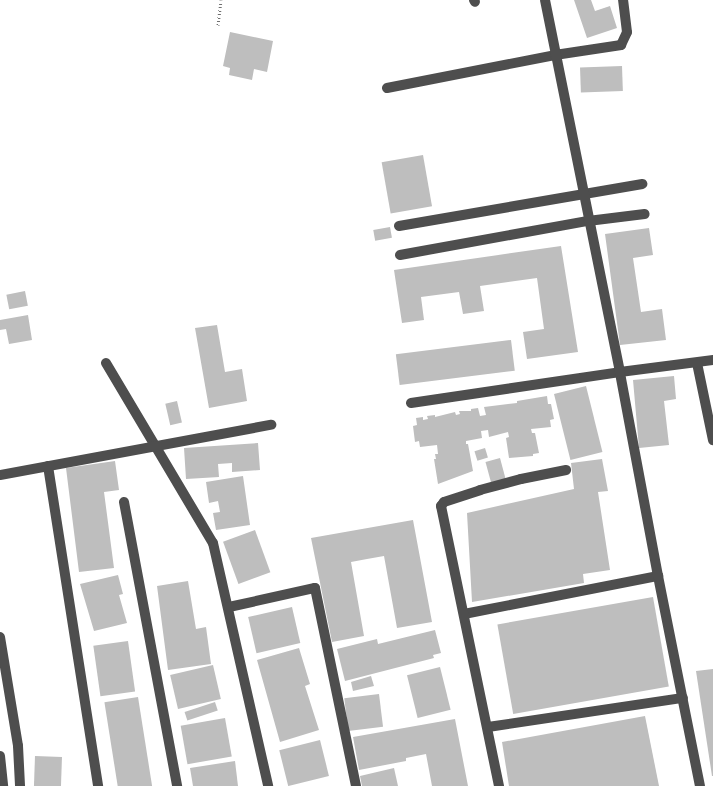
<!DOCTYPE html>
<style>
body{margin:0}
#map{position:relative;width:713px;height:786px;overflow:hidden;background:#fff;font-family:"Source Sans 3",sans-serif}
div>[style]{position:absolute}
.building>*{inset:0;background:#bebebe;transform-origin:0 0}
.path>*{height:3px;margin-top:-1.5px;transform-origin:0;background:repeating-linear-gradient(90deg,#707070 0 1px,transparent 0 3.5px)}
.minor>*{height:10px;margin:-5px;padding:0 5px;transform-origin:5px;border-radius:5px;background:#4e4e4e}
span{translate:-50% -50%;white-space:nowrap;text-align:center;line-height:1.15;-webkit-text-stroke:4.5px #fff;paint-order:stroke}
</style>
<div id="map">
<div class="building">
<div style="clip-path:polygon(574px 0,591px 0,595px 11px,610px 6px,617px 28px,587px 38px)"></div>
<div style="clip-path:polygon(230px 32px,273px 41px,267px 72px,254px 69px,252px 80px,229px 75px,230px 68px,223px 66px)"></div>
<div style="left:622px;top:66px;width:25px;height:42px;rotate:88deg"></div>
<div style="left:423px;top:155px;width:52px;height:42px;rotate:80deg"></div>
<div style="left:390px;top:227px;width:11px;height:17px;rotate:80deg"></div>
<div style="clip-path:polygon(649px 228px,653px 255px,633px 258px,641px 312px,662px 309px,666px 340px,620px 345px,605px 234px)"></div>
<div style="clip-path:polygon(561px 246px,578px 352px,527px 359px,523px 332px,544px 329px,537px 278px,480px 286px,484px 311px,463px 314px,459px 292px,421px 297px,424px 320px,402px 323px,394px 270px)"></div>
<div style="left:25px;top:291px;width:15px;height:19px;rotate:79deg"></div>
<div style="clip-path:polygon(28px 315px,32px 340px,9px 344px,6px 329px,0 330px,0 320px)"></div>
<div style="clip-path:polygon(217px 325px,225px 372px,242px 369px,247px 401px,209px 408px,195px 328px)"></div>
<div style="left:511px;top:340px;width:31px;height:116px;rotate:83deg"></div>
<div style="clip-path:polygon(674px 376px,676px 399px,664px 401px,669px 445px,639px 448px,633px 380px)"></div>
<div style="left:586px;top:386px;width:68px;height:33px;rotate:76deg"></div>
<div style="clip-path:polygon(547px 396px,548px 404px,551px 404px,554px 419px,550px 420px,551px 427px,531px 429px,532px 433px,535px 433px,539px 453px,533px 454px,533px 456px,509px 458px,506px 438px,509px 437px,508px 432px,489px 437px,488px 430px,481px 431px,482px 438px,466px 441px,466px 444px,468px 444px,473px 471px,438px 484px,434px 459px,436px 459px,435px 454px,438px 454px,437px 445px,420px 447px,419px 441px,415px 442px,413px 426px,417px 425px,416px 418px,423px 417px,423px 420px,428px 419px,427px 416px,435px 415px,435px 417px,455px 412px,456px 415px,460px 414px,459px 411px,471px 411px,471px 409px,478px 408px,480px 416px,486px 415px,484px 407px,517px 403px,517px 401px)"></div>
<div style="left:177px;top:401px;width:22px;height:12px;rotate:77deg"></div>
<div style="clip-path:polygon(258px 443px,260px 470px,232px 472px,232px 463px,218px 464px,219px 477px,186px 479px,184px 448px)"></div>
<div style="left:485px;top:448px;width:10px;height:11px;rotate:73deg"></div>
<div style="left:500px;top:458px;width:23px;height:15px;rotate:75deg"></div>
<div style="clip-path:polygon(602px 459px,608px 491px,598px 492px,610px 570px,583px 574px,584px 583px,472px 602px,467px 513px,574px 489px,571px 463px)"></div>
<div style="clip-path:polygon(115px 461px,119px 490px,104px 492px,114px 568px,79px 572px,66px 468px)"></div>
<div style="clip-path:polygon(243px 476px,250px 525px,216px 530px,213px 513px,220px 512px,218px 501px,209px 503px,206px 482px)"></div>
<div style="clip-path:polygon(413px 520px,432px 622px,397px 628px,384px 556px,367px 559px,351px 562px,364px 636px,332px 642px,311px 538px)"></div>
<div style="left:255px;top:530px;width:45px;height:34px;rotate:70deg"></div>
<div style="clip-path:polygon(118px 575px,123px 594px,119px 595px,127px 623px,94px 631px,80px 584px)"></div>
<div style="clip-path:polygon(188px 581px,196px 629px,206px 627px,211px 664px,168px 670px,157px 586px)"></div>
<div style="left:653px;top:597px;width:91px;height:158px;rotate:80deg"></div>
<div style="left:292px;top:607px;width:37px;height:45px;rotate:77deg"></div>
<div style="clip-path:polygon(435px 630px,441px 653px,433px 655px,434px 658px,345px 681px,337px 649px,377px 639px,378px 644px)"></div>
<div style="left:128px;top:641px;width:51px;height:35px;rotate:82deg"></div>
<div style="clip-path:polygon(299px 648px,310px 684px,305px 686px,319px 730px,280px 742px,257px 660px)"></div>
<div style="left:213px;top:665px;width:35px;height:44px;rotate:77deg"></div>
<div style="left:440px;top:667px;width:44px;height:34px;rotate:76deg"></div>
<div style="clip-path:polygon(713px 669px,713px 776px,712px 776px,696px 671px)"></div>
<div style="clip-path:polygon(371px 676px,374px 686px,353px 691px,351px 682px)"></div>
<div style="left:379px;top:694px;width:33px;height:35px;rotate:83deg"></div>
<div style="left:138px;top:697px;width:90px;height:34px;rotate:81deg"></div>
<div style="left:215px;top:702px;width:9px;height:32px;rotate:72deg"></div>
<div style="clip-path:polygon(645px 716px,659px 786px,509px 786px,502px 742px)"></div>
<div style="left:225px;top:718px;width:39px;height:45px;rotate:80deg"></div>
<div style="clip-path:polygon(455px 719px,468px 786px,432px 786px,426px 754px,406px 758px,406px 761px,359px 770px,353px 737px)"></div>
<div style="left:320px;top:740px;width:37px;height:42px;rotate:76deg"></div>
<div style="left:35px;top:756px;width:27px;height:30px;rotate:2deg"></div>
<div style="clip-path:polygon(235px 761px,238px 786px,193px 786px,190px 768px)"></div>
<div style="clip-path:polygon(394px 768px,398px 786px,362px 786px,360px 776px)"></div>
</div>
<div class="path">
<div style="left:218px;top:25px;width:25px;rotate:-83deg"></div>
</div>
<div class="minor">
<div style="left:474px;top:0;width:2px;rotate:63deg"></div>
<div style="left:387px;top:88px;width:171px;rotate:-11.1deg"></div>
<div style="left:555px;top:55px;width:67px;rotate:-8.6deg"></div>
<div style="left:621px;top:45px;width:14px;rotate:-65deg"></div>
<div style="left:627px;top:32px;width:32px;rotate:-97deg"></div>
<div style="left:399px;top:226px;width:247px;rotate:-9.8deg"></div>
<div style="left:400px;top:255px;width:191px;rotate:-10.3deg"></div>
<div style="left:588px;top:221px;width:57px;rotate:-7deg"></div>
<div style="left:106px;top:363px;width:209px;rotate:59.3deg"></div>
<div style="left:213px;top:543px;width:249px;rotate:77.2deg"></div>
<div style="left:697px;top:363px;width:79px;rotate:78.3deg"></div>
<div style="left:411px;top:403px;width:211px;rotate:-8.4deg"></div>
<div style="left:620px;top:372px;width:94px;rotate:-7.4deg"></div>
<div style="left:48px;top:466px;width:324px;rotate:81.1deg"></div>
<div style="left:0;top:475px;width:276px;rotate:-10.5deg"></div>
<div style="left:124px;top:502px;width:289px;rotate:79.4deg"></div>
<div style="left:658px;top:576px;width:214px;rotate:78.7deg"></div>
<div style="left:229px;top:607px;width:88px;rotate:-12.5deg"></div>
<div style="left:315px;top:588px;width:202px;rotate:78.3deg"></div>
<div style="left:464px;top:614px;width:198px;rotate:-11.1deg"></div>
<div style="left:658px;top:576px;width:208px;rotate:-100.6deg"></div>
<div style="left:620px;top:372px;width:379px;rotate:-101.4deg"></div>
<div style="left:0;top:637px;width:110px;rotate:80.6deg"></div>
<div style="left:18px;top:746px;width:40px;rotate:87.1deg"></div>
<div style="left:488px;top:727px;width:197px;rotate:-8.5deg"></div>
<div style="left:0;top:756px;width:30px;rotate:84deg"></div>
<div style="left:499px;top:786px;width:286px;rotate:-101.7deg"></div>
<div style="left:441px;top:506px;width:5px;rotate:-53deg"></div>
<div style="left:444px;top:502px;width:38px;rotate:-18deg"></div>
<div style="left:480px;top:490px;width:42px;rotate:-15deg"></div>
<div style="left:521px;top:479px;width:46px;rotate:-11.3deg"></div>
</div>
</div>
